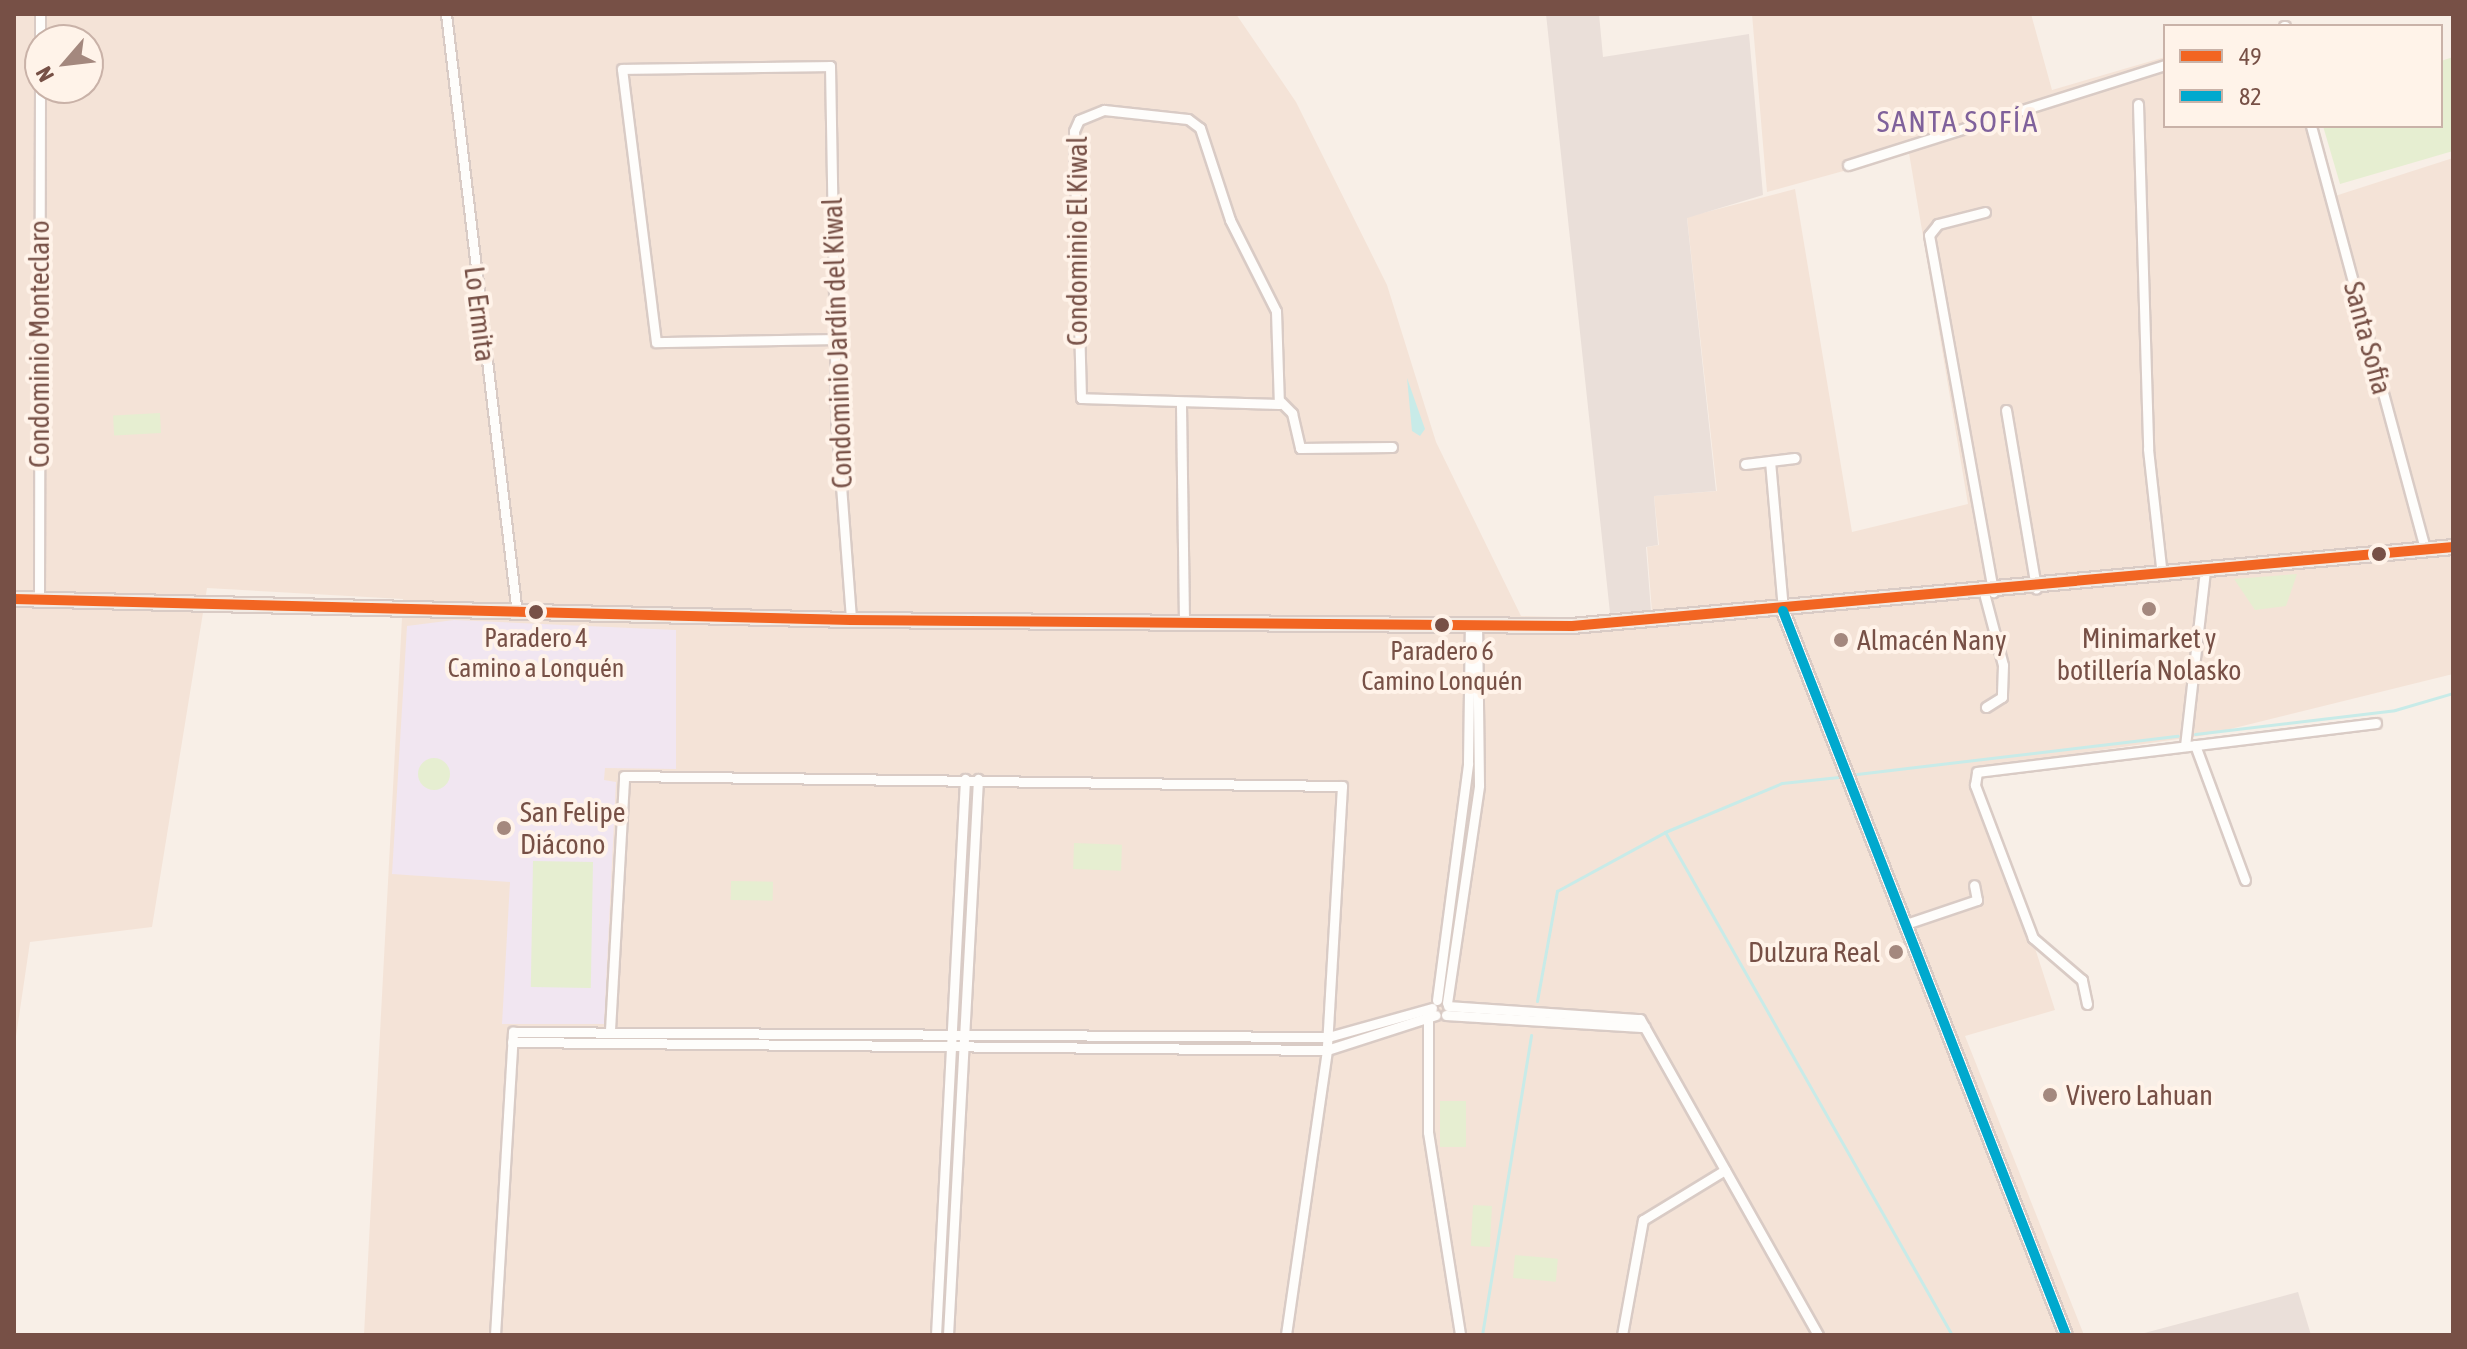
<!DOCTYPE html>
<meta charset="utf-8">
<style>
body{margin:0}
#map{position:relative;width:2467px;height:1349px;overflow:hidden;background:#f8efe7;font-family:"Asap Condensed",sans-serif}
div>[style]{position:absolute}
.residential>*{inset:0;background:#f4e3d7}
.industrial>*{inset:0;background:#eadfd9}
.education>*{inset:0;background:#f1e6f1}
.green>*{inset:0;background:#e6eed1;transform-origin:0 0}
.round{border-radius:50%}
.water>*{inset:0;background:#c8ebe8}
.stream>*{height:3px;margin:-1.5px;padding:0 1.5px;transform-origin:1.5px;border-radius:1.5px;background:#c8ebe8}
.roads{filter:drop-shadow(2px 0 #d9cbc5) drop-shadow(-2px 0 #d9cbc5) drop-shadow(0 2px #d9cbc5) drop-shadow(0 -2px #d9cbc5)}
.street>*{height:9px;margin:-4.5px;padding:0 4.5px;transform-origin:4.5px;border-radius:4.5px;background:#fefdfb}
.secondary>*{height:12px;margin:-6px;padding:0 6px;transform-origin:6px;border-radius:6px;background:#fefdfb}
.primary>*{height:14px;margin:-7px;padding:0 7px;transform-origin:7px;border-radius:7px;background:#f2ebe4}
.bus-1>*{height:10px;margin:-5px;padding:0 5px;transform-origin:5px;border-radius:5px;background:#f26522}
.bus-2>*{height:10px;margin:-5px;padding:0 5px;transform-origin:5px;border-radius:5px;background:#00a9ce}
.dots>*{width:22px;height:22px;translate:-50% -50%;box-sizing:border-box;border:4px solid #fff3e9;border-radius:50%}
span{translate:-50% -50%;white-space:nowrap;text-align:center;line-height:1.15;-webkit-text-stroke:8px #fff3e9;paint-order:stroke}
.bus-label{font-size:26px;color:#775046}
.street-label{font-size:28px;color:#775046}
.poi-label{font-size:28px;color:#775046}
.left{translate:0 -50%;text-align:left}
.right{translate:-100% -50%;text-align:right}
.neighbourhood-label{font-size:30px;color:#7f619b;letter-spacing:2px}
.frame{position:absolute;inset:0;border:16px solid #775046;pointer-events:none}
.legend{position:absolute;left:2163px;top:24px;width:280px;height:104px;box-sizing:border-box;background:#fff3e9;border:2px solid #c9b2a8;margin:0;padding:10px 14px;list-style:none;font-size:24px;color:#775046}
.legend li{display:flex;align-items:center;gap:16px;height:40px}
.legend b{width:40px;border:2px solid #c9b2a8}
.north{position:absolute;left:24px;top:24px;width:80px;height:80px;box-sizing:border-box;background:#fff3e9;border:2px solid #c9b2a8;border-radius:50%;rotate:242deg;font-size:22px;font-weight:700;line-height:32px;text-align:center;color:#775046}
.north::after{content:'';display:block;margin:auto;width:28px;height:36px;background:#a4887e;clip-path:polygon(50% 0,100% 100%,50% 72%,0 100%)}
</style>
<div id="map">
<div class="residential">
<div style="clip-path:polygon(evenodd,14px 14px,1236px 14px,1296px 102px,1387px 285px,1436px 442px,1521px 616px,1594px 618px,1652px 612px,1647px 547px,1659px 545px,1654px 496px,1717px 491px,1687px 217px,1795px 189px,1852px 532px,1968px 504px,1909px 153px,1767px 192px,1752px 14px,2031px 14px,2052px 90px,2165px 57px,2165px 126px,2316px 126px,2335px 196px,2453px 158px,2453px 674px,2206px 735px,1977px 768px,2055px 1010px,1965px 1036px,2084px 1335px,364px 1335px,403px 599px,207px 588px,152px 927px,30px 942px,14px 1050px,14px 14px,40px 40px,88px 40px,88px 88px,40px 88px,40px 40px)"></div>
</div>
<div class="industrial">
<div style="clip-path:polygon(1546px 14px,1599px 14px,1603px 57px,1749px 34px,1763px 195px,1687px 218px,1716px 491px,1654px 496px,1658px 545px,1646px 547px,1651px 611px,1610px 613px)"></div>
<div style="clip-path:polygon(2298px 1292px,2311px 1335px,2137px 1335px)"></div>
</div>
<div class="education">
<div style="clip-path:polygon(454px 620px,676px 630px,676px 769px,605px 768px,604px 780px,616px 782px,604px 1024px,502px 1024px,510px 882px,392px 874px,407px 626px)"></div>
</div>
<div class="green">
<div style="clip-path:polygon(2453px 57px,2453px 151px,2340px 184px,2323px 126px,2441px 126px,2441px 61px)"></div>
<div style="left:160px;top:413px;width:20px;height:47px;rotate:87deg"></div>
<div style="clip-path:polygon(2297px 574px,2286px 606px,2255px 610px,2234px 579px)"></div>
<div class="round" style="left:418px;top:758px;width:32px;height:32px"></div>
<div style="left:1074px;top:843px;width:48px;height:26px;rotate:2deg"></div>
<div style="left:533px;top:861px;width:60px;height:126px;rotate:1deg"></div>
<div style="left:731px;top:881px;width:42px;height:19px;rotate:1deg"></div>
<div style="left:1440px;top:1101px;width:26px;height:46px"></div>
<div style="left:1473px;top:1205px;width:19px;height:41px;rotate:3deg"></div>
<div style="left:1515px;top:1255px;width:43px;height:23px;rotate:5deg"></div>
</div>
<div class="water">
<div style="clip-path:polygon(1407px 378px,1425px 429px,1420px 436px,1412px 431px)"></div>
</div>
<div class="stream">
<div style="left:2195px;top:734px;width:201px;rotate:-6.8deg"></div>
<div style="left:2395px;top:710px;width:60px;rotate:-16.3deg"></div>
<div style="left:1857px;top:774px;width:323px;rotate:-6.8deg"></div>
<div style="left:1665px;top:832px;width:579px;rotate:60.29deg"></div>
<div style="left:1537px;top:1001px;width:112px;rotate:-79.7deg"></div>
<div style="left:1557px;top:891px;width:123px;rotate:-28.6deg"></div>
<div style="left:1665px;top:832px;width:127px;rotate:-22.7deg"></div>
<div style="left:1782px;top:783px;width:57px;rotate:-6deg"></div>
<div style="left:1482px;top:1335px;width:304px;rotate:-80.7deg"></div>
</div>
<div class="roads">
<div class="street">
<div style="left:446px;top:14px;width:604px;rotate:83.25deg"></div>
<div style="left:2284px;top:26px;width:1px"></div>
<div style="left:40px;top:40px;width:26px;rotate:-90deg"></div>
<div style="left:2138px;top:104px;width:345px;rotate:88.3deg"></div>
<div style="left:2148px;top:449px;width:127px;rotate:83.7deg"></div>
<div style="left:1104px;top:110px;width:84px;rotate:6.1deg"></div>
<div style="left:1188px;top:119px;width:15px;rotate:37deg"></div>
<div style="left:1200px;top:128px;width:97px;rotate:71.9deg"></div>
<div style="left:1230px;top:220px;width:102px;rotate:63.2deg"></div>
<div style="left:1276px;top:311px;width:93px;rotate:88.2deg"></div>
<div style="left:1279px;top:404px;width:198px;rotate:-178.3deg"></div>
<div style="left:1081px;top:398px;width:267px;rotate:-91.5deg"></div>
<div style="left:1074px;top:131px;width:12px;rotate:-66deg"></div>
<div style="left:1079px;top:120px;width:27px;rotate:-22deg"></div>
<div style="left:2311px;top:126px;width:438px;rotate:74.9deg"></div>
<div style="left:1848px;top:165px;width:332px;rotate:-17.5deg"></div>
<div style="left:1985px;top:212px;width:49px;rotate:165.7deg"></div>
<div style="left:1938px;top:224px;width:14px;rotate:129deg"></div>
<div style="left:1929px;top:235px;width:363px;rotate:79.8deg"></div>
<div style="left:833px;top:339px;width:177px;rotate:179deg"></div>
<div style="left:656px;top:342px;width:275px;rotate:-97.1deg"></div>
<div style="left:622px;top:69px;width:208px;rotate:-0.8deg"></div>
<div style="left:830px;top:66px;width:353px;rotate:89deg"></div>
<div style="left:836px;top:419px;width:202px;rotate:85.7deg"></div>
<div style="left:1281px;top:402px;width:16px;rotate:45deg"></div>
<div style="left:1292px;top:413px;width:36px;rotate:77deg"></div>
<div style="left:1300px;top:448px;width:92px;rotate:-0.6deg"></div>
<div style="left:1181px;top:405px;width:219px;rotate:89.2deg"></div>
<div style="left:2006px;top:410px;width:181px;rotate:80.4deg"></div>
<div style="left:1770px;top:461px;width:151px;rotate:85deg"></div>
<div style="left:1745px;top:464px;width:50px;rotate:-6.8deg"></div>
<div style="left:1984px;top:593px;width:74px;rotate:75.2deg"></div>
<div style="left:2003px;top:665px;width:32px;rotate:92deg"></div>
<div style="left:2002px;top:697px;width:19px;rotate:148deg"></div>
<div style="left:39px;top:600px;width:512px;rotate:-89.89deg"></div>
<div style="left:2195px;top:745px;width:144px;rotate:69.7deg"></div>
<div style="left:2185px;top:746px;width:176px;rotate:-83.5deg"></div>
<div style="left:1906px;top:924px;width:75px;rotate:-18.7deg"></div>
<div style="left:1977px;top:900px;width:15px;rotate:-101deg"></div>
<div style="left:1437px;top:1000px;width:239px;rotate:-82.5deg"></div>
<div style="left:1468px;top:763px;width:137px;rotate:-89.2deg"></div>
<div style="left:1447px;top:1003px;width:220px;rotate:-81.6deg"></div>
<div style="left:1479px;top:785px;width:159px;rotate:-90.7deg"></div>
<div style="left:2087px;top:1004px;width:25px;rotate:-102deg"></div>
<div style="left:2082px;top:980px;width:65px;rotate:-139.4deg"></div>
<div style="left:2033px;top:938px;width:164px;rotate:-110.8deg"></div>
<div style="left:1975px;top:785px;width:13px;rotate:-81deg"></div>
<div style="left:1977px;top:772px;width:402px;rotate:-7deg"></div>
<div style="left:1448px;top:1006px;width:192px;rotate:3.9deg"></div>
<div style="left:1640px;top:1019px;width:363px;rotate:60.6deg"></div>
<div style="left:1446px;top:1015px;width:199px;rotate:3.5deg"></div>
<div style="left:1428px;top:1018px;width:114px;rotate:90deg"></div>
<div style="left:1428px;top:1132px;width:206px;rotate:81deg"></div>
<div style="left:610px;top:1030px;width:254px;rotate:-86.8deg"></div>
<div style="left:624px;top:776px;width:718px;rotate:0.8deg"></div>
<div style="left:1342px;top:786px;width:264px;rotate:93.3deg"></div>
<div style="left:1327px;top:1050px;width:288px;rotate:98.2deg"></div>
<div style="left:512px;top:1042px;width:815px;rotate:0.56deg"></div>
<div style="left:1327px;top:1050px;width:114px;rotate:-17.8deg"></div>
<div style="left:495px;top:1335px;width:304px;rotate:-86.6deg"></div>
<div style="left:513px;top:1032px;width:815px;rotate:0.35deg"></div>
<div style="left:1328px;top:1037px;width:108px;rotate:-15.6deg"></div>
<div style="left:936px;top:1335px;width:557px;rotate:-87.01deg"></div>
<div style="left:948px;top:1335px;width:557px;rotate:-86.91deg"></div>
<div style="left:1622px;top:1335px;width:117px;rotate:-79.7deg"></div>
<div style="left:1643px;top:1220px;width:96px;rotate:-31.4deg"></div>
</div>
<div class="secondary">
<div style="left:1783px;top:611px;width:777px;rotate:68.65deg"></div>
</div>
<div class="primary">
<div style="left:14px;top:599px;width:837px;rotate:1.44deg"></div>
<div style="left:851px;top:620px;width:721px;rotate:0.48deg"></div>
<div style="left:1572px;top:626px;width:885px;rotate:-5.12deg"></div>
</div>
</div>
<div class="bus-1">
<div style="left:14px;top:599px;width:837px;rotate:1.44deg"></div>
<div style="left:851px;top:620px;width:721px;rotate:0.48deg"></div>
<div style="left:1572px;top:626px;width:885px;rotate:-5.12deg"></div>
</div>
<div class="bus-2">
<div style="left:1783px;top:611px;width:777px;rotate:68.65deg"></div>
</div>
<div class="dots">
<div style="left:2379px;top:554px;background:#775046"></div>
<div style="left:2149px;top:609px;background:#a4887e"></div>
<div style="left:536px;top:612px;background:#775046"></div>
<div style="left:1442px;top:625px;background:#775046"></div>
<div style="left:1841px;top:640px;background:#a4887e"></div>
<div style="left:504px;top:828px;background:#a4887e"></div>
<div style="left:1896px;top:952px;background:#a4887e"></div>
<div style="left:2050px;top:1095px;background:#a4887e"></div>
</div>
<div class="bus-label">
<span style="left:536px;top:654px">Paradero 4<br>Camino a Lonquén</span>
<span style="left:1442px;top:667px">Paradero 6<br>Camino Lonquén</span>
</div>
<div class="street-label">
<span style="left:1077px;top:241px;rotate:-90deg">Condominio El Kiwal</span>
<span style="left:480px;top:314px;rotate:83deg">Lo Ermita</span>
<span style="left:2368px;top:338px;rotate:75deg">Santa Sofia</span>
<span style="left:837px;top:343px;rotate:-92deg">Condominio Jardín del Kiwal</span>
<span style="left:39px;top:344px;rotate:-90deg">Condominio Monteclaro</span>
</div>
<div class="poi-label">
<span style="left:2149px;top:654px">Minimarket y<br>botillería Nolasko</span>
<span class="left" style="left:1857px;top:640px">Almacén Nany</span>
<span class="left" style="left:520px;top:828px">San Felipe<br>Diácono</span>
<span class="right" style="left:1880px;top:952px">Dulzura Real</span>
<span class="left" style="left:2066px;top:1095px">Vivero Lahuan</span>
</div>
<div class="neighbourhood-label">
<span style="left:1958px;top:121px">SANTA SOFÍA</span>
</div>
<div class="frame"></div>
<ul class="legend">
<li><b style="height:10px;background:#f26522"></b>49</li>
<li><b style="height:10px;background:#00a9ce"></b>82</li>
</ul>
<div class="north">N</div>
</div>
